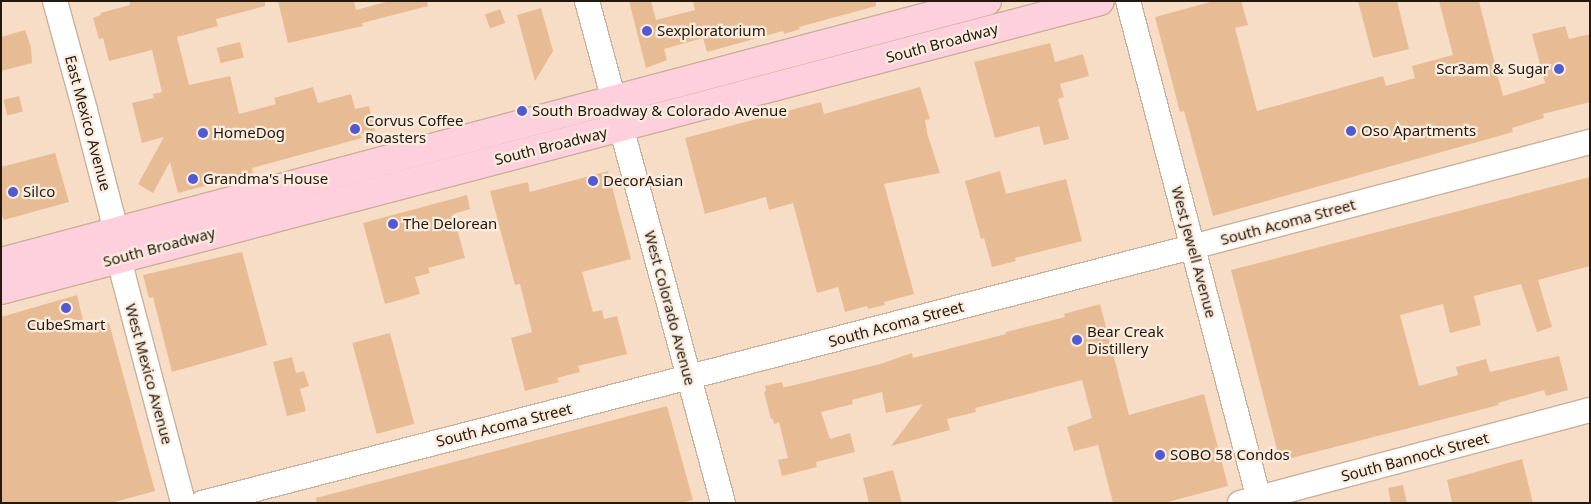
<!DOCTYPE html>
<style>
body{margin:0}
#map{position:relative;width:1591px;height:504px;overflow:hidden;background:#f7ddc5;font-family:"Noto Sans",sans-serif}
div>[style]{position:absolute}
.building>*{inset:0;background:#e7bc94;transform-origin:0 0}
.roads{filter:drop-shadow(1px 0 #c9b09a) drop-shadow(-1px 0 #c9b09a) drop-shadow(0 1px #c9b09a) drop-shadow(0 -1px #c9b09a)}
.minor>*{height:24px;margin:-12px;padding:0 12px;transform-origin:12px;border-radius:12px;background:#fff}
.major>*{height:28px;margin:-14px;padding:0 14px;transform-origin:14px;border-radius:14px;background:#fecfdd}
.dots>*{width:14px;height:14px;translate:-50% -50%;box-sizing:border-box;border:2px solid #fcecde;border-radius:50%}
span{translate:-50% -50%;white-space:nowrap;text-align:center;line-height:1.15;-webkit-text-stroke:4.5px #fcecde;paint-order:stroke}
.poi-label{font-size:15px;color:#221910}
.left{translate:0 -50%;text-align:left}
.right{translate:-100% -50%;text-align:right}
.street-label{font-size:15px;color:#221910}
.frame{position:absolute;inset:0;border:2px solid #221910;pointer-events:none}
</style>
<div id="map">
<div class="building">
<div style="clip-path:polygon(130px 1px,265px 1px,265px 6px,216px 19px,218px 26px,177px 37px,189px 85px,230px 76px,239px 114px,276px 104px,274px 98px,313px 87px,318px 103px,351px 94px,355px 109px,369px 106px,375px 131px,360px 134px,362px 138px,252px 168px,253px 173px,178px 193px,170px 162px,153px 193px,138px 184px,164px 137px,142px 143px,132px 103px,154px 98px,153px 94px,162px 92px,152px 50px,109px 61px,103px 38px,99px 39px,93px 18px,101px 15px,100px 13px,130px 5px)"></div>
<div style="clip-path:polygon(278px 1px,354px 1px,356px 10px,390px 1px,427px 1px,428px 6px,362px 23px,363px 26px,288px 43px)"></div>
<div style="clip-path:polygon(629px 1px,651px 1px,656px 20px,695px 10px,693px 1px,876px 1px,876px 6px,799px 27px,800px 29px,784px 34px,783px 31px,707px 52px,703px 38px,664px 49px,667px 60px,646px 68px)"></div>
<div style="clip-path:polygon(1214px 1px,1241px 1px,1248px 25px,1235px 28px,1257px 111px,1383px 76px,1386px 86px,1415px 78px,1412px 66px,1453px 55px,1439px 1px,1479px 1px,1503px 96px,1545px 83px,1532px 34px,1565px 26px,1569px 39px,1590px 34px,1590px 102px,1543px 114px,1544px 118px,1512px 128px,1513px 132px,1213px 216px,1184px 111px,1180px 112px,1155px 17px)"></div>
<div style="clip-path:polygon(1358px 1px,1397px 1px,1409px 49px,1373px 58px)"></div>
<div style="clip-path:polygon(541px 8px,553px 51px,535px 81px,517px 15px)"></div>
<div style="left:500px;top:9px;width:15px;height:16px;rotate:70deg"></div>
<div style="clip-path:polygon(25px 30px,31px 47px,32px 63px,1px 71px,1px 37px)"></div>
<div style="left:240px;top:42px;width:16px;height:24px;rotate:76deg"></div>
<div style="clip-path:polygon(1050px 43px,1055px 62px,1083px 54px,1089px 76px,1060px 84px,1064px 97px,1058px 99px,1069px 139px,1044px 145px,1039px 126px,995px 138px,974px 62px)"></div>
<div style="clip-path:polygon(920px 87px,930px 119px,925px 120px,927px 133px,940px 173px,884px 184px,914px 294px,884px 302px,885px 305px,868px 309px,867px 306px,845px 312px,838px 287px,817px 293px,793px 203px,769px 210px,766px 197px,705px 214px,685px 138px,821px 102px,824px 114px)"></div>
<div style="left:19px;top:96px;width:16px;height:16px;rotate:76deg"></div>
<div style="clip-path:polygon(55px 153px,69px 202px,4px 220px,1px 211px,1px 167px)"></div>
<div style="clip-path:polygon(608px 171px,631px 259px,582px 272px,593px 312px,602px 310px,604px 319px,617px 316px,627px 354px,578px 366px,580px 372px,557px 378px,559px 382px,525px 391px,511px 338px,532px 332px,520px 284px,515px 285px,490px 191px,528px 182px,530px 192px)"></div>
<div style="clip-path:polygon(1000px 171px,1006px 194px,1066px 179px,1082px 241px,1015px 258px,1016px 261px,992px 267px,984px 238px,981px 239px,965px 181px)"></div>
<div style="clip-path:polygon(1590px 177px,1590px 266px,1538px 280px,1552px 327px,1537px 332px,1521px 284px,1474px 296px,1481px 325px,1450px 333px,1443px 304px,1400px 315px,1419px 386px,1458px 375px,1456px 367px,1486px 359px,1490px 372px,1559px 356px,1568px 390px,1546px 396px,1544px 390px,1498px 403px,1499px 405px,1280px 461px,1231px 270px)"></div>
<div style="clip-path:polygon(467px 195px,470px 209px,453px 214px,465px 258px,428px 268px,430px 273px,415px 277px,420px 294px,385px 304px,363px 223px)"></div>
<div style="clip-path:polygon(242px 252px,267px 345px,172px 372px,153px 297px,149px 298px,143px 275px)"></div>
<div style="clip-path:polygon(77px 295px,85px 329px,109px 323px,155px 491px,111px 503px,1px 503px,1px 317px)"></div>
<div style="clip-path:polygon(1100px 304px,1129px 415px,1204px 394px,1228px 486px,1164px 503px,1113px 503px,1098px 445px,1074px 451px,1067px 427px,1092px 418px,1082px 380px,975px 408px,976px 412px,947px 419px,950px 430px,891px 446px,923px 404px,886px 413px,882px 392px,852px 400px,853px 404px,821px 412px,830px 439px,850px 433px,855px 452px,816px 462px,817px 467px,782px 476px,778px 460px,788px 458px,779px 422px,774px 424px,773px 419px,771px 419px,764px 392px,766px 391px,765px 386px,782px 382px,783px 387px,786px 387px,880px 364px,912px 353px,913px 358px,1006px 334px,1006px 332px,1065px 317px,1064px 314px)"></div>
<div style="left:390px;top:333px;width:94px;height:39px;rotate:75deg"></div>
<div style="clip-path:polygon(292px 357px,296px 373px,304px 371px,309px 386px,300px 389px,306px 411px,287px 416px,273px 362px)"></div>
<div style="clip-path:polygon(667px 406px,693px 500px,681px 503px,317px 503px,316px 498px)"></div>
<div style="clip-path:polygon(1522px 459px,1533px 503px,1452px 503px,1447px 480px)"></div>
<div style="clip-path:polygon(893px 470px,902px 503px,869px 503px,863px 478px)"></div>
<div style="clip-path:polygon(1403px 485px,1407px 503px,1391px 503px,1388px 488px)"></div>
</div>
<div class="roads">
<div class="minor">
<div style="left:55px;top:1px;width:113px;rotate:74.6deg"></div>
<div style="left:85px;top:110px;width:108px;rotate:75.6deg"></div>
<div style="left:112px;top:215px;width:65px;rotate:79.4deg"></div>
<div style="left:124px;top:279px;width:232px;rotate:75.2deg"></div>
<div style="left:587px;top:1px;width:520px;rotate:74.84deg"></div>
<div style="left:1128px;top:1px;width:519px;rotate:75.27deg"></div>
<div style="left:202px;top:503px;width:1023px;rotate:-14.5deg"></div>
<div style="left:1192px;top:247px;width:412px;rotate:-14.8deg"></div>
<div style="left:1240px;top:503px;width:362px;rotate:-14.9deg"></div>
</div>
<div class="major">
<div style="left:1px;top:262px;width:1020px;rotate:-14.83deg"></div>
<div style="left:1px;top:290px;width:1136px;rotate:-14.73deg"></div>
</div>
</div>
<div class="dots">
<div style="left:647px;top:31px;background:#505bd1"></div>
<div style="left:1559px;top:69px;background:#505bd1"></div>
<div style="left:522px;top:111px;background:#505bd1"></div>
<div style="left:355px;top:129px;background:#505bd1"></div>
<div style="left:1351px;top:131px;background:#505bd1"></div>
<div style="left:203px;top:133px;background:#505bd1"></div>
<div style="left:193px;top:179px;background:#505bd1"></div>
<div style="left:593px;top:181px;background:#505bd1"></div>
<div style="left:13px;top:192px;background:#505bd1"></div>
<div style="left:393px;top:224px;background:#505bd1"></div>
<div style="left:66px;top:308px;background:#505bd1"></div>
<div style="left:1077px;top:340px;background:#505bd1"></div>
<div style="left:1160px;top:455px;background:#505bd1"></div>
</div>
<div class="poi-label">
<span class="left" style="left:657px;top:31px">Sexploratorium</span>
<span class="right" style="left:1549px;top:69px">Scr3am &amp; Sugar</span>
<span class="left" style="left:532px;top:111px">South Broadway &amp; Colorado Avenue</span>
<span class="left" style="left:365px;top:129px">Corvus Coffee<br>Roasters</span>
<span class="left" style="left:1361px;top:131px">Oso Apartments</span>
<span class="left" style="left:213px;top:133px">HomeDog</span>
<span class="left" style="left:203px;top:179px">Grandma's House</span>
<span class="left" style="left:603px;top:181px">DecorAsian</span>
<span class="left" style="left:23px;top:192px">Silco</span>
<span class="left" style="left:403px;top:224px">The Delorean</span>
<span style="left:66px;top:325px">CubeSmart</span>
<span class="left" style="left:1087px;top:340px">Bear Creak<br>Distillery</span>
<span class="left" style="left:1170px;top:455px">SOBO 58 Condos</span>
</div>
<div class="street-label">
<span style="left:942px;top:43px;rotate:-15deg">South Broadway</span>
<span style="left:88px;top:123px;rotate:75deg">East Mexico Avenue</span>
<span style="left:551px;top:146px;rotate:-14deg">South Broadway</span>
<span style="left:1288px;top:222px;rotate:-15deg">South Acoma Street</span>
<span style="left:159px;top:247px;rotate:-15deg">South Broadway</span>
<span style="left:1194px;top:252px;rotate:75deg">West Jewell Avenue</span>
<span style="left:670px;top:308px;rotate:75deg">West Colorado Avenue</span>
<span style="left:896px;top:324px;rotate:-15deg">South Acoma Street</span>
<span style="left:149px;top:374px;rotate:75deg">West Mexico Avenue</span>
<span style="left:504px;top:425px;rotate:-14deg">South Acoma Street</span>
<span style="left:1415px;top:457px;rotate:-15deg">South Bannock Street</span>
</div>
<div class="frame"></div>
</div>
